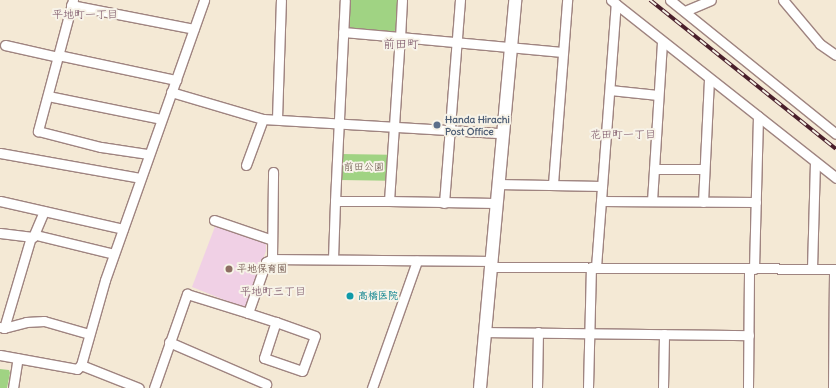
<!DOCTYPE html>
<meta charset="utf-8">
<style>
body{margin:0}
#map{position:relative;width:836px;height:388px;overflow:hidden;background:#f4e9d5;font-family:Delius,"Klee One",sans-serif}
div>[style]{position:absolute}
.built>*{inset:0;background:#f0d0e5}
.green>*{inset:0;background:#a0d383;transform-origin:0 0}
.roads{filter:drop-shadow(1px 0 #9f8480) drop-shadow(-1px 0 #9f8480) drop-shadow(0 1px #9f8480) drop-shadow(0 -1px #9f8480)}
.street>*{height:9px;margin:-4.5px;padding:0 4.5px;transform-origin:4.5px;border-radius:4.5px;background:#fff}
.secondary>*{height:12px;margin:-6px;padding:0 6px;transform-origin:6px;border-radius:6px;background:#fff}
.rail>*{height:4px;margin-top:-2px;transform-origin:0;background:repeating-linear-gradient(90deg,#f7f3e8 0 8px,#4a1f2b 0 16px);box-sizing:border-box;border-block:1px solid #4a1f2b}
.dots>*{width:11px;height:11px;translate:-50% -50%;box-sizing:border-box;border:2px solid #f7f3e8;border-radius:50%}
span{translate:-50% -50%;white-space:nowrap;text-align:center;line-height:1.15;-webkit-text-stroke:4px #f7f3e8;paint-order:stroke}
.service-label{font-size:10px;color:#4e5e75;font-weight:700}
.left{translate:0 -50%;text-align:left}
.park-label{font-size:10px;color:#604c41}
.education-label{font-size:10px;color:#785e54;font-weight:700}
.culture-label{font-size:10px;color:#0d838f;font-weight:700}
.neighbourhood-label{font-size:11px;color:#785064}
.quarter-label{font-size:12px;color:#785064}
</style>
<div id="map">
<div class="built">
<div style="clip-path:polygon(216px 224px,266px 241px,266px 251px,246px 306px,242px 307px,192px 287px)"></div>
</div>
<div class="green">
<div style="clip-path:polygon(349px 0,399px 0,397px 29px,393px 32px,351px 29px,349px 26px)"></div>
<div style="left:340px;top:154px;width:50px;height:26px;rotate:1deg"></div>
<div style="clip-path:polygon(0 369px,9px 370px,10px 373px,7px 388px,0 388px)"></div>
</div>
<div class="roads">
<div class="street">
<div style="left:73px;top:0;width:136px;rotate:105deg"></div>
<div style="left:38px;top:131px;width:65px;rotate:14.3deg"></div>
<div style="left:101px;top:147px;width:48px;rotate:8.5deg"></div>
<div style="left:402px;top:0;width:37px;rotate:93deg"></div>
<div style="left:400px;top:37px;width:163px;rotate:5.3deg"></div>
<div style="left:611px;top:0;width:287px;rotate:38.3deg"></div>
<div style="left:670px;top:0;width:213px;rotate:38.9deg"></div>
<div style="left:783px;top:0;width:57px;rotate:49.9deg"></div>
<div style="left:820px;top:44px;width:19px;rotate:35deg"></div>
<div style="left:71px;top:5px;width:125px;rotate:11deg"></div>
<div style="left:685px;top:11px;width:28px;rotate:-23deg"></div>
<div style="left:5px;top:45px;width:54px;rotate:12.8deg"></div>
<div style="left:58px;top:55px;width:121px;rotate:12deg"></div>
<div style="left:610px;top:90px;width:48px;rotate:5.9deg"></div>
<div style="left:171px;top:92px;width:96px;rotate:16.4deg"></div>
<div style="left:263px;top:119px;width:239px;rotate:3.4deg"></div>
<div style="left:48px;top:96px;width:115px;rotate:11.5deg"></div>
<div style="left:277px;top:119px;width:119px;rotate:-88.1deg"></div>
<div style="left:0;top:153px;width:142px;rotate:10.1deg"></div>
<div style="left:246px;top:165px;width:49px;rotate:-69.7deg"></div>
<div style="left:654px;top:169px;width:50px"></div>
<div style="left:497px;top:184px;width:105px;rotate:1.1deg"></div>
<div style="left:553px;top:184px;width:185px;rotate:-85.6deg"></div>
<div style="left:0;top:201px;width:126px;rotate:12.8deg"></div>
<div style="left:335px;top:201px;width:201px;rotate:-87.2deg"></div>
<div style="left:389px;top:201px;width:106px;rotate:1.1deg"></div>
<div style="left:601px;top:201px;width:155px;rotate:0.4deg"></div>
<div style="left:652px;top:201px;width:160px;rotate:-86.4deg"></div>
<div style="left:703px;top:202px;width:124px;rotate:-87.2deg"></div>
<div style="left:444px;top:203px;width:204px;rotate:-85.5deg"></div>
<div style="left:214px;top:220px;width:61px;rotate:19deg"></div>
<div style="left:0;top:233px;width:33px;rotate:7deg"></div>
<div style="left:33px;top:237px;width:28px;rotate:-67deg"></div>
<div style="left:36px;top:235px;width:80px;rotate:13.7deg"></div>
<div style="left:272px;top:259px;width:87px;rotate:-89.3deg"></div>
<div style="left:333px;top:259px;width:58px;rotate:-88deg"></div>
<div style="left:335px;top:201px;width:54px"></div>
<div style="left:389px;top:201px;width:164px;rotate:-86.2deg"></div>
<div style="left:400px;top:37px;width:57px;rotate:-175deg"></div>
<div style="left:491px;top:267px;width:345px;rotate:0.3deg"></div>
<div style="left:596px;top:267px;width:264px;rotate:-85.7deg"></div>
<div style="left:754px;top:269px;width:153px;rotate:-88.5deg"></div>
<div style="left:812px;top:269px;width:107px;rotate:-88.4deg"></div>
<div style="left:248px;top:313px;width:29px;rotate:18deg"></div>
<div style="left:276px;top:322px;width:41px;rotate:19.7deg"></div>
<div style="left:315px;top:336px;width:37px;rotate:110deg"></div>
<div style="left:302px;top:371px;width:40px;rotate:-161.1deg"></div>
<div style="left:264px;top:358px;width:38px;rotate:-72deg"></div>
<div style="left:0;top:327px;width:4px;rotate:14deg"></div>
<div style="left:4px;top:328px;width:95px;rotate:-73.5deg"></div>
<div style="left:4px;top:328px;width:23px;rotate:-15deg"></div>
<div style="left:26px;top:322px;width:18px;rotate:-3deg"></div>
<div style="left:44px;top:321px;width:47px;rotate:16.1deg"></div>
<div style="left:485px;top:332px;width:264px;rotate:0.7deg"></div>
<div style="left:169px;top:342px;width:106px;rotate:23.4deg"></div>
<div style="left:0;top:355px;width:78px;rotate:10.3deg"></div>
<div style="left:77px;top:369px;width:6px;rotate:-45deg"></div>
<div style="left:81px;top:365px;width:88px;rotate:-74.2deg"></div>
<div style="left:105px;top:280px;width:297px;rotate:-70.5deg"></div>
<div style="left:81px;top:365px;width:62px;rotate:21.6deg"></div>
<div style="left:13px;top:388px;width:30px;rotate:-81deg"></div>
<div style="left:154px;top:388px;width:100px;rotate:-70.7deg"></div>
<div style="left:187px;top:294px;width:64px;rotate:17.3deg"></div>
<div style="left:248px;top:313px;width:54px;rotate:-70.6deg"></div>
<div style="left:266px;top:262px;width:7px;rotate:-27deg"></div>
<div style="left:272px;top:259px;width:219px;rotate:0.5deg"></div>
<div style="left:372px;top:388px;width:135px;rotate:-70.5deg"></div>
<div style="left:537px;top:388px;width:56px;rotate:-89deg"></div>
<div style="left:588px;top:388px;width:121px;rotate:-88.6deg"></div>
<div style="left:663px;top:388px;width:54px;rotate:-88.9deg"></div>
<div style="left:748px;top:388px;width:119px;rotate:-89.5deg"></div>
<div style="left:833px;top:388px;width:119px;rotate:-89.5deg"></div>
</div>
<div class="secondary">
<div style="left:480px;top:388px;width:390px;rotate:-84.8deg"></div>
</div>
</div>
<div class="rail">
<div style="left:650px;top:0;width:238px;rotate:38.7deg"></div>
</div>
<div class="dots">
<div style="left:437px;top:125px;background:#5c6f8a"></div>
<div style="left:229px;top:269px;background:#8d6e63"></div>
<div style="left:350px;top:296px;background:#0f9aa8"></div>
</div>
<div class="service-label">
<span class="left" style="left:445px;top:125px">Handa Hirachi<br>Post Office</span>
</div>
<div class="park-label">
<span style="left:364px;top:167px">前田公園</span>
</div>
<div class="education-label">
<span class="left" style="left:237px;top:269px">平地保育園</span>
</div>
<div class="culture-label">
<span class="left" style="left:358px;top:296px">高橋医院</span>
</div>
<div class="neighbourhood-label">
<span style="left:85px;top:14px">平地町一丁目</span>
<span style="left:623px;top:134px">花田町一丁目</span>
<span style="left:273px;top:291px">平地町三丁目</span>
</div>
<div class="quarter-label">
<span style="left:401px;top:44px">前田町</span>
</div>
</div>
